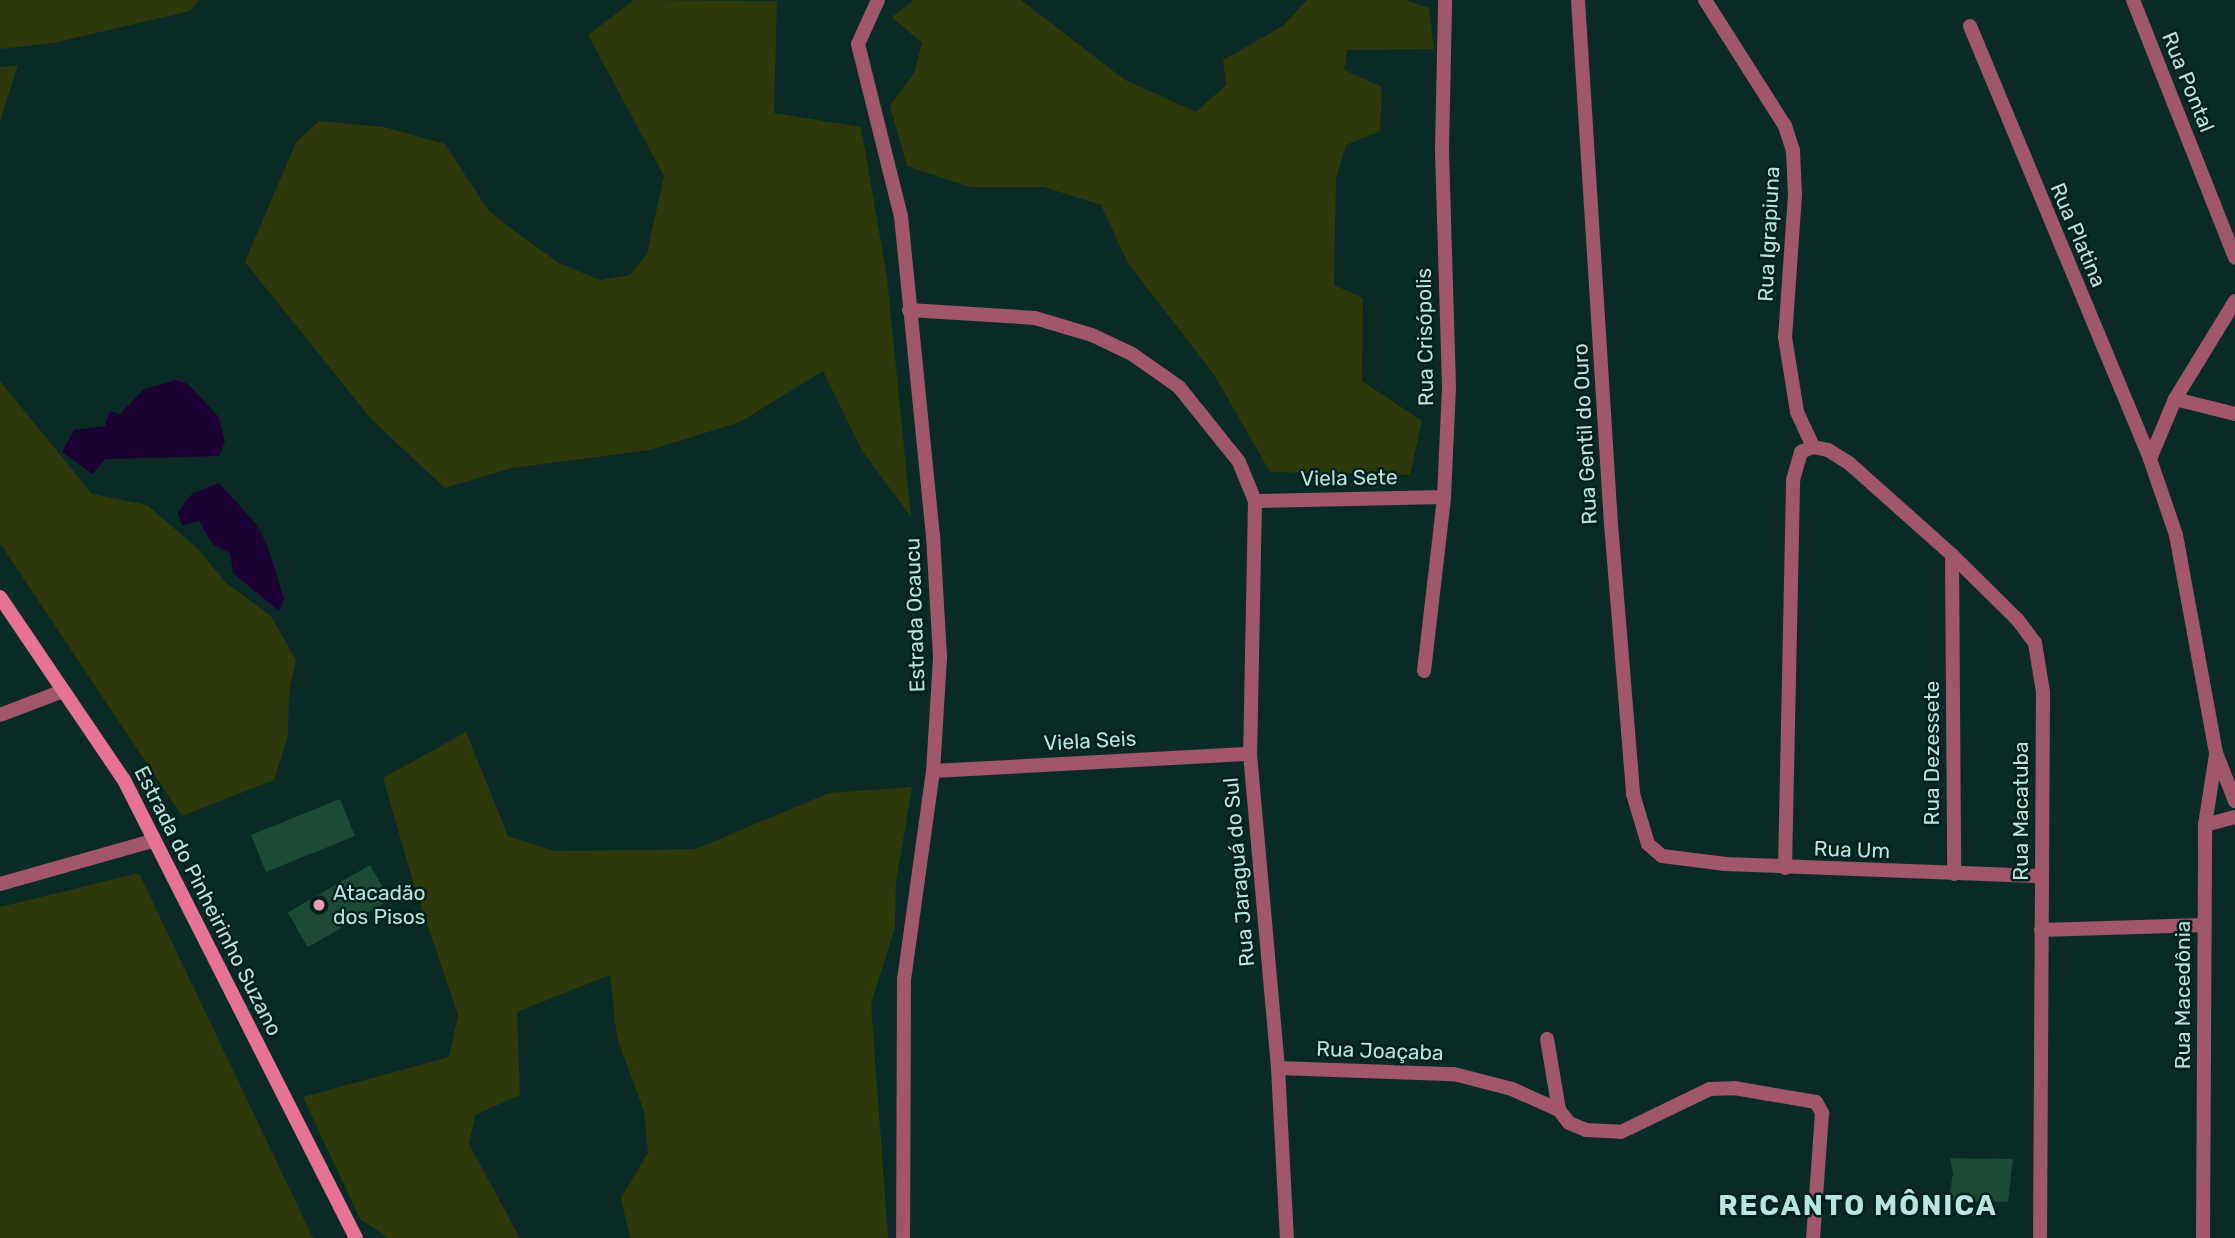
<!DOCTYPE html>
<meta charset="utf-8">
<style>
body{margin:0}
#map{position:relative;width:2235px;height:1238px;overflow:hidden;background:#0a2a26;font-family:Rubik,sans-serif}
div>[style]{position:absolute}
.green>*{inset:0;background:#2d3908}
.water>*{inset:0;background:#1c0134}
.building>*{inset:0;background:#1b4b36;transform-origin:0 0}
.minor>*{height:14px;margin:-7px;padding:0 7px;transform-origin:7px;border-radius:7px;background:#a0576c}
.secondary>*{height:14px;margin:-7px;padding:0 7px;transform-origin:7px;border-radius:7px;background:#e67295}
.dots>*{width:19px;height:19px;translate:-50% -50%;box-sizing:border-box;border:4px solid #01201c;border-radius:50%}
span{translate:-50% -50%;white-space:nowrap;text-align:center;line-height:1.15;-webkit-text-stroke:5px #01201c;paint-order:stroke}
.street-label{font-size:21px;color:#b8e5dd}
.poi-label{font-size:21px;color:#b8e5dd}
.left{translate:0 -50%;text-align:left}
.district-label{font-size:28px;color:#b8e5dd;font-weight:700;letter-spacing:2px}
</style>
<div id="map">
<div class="green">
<div style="clip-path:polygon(0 0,199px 0,190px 11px,53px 43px,0 49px)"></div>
<div style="clip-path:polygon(634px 0,777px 1px,774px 113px,861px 127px,887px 278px,911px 517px,863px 452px,823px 371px,740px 422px,650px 450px,512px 468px,445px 488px,372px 420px,245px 262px,296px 142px,319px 121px,384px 127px,445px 144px,488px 210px,517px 233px,559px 263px,600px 280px,630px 275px,647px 254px,664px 176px,588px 35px)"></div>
<div style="clip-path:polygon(914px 0,1021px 0,1125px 80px,1196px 112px,1226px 85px,1223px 60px,1283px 26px,1307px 0,1406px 0,1429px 8px,1434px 49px,1347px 50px,1344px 70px,1382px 87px,1380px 131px,1346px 145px,1336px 179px,1334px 285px,1363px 298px,1362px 381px,1422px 421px,1410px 475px,1270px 472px,1215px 376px,1128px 263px,1101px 205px,1044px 187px,970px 187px,907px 166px,890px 106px,914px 73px,922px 43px,892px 17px)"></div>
<div style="clip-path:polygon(18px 65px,0 121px,0 67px)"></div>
<div style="clip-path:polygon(0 381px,92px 494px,147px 505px,198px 549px,226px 583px,271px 616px,296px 660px,289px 692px,288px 736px,274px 780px,182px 816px,0 543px)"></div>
<div style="clip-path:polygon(466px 732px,508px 836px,554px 851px,696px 849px,829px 793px,912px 787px,896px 881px,895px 928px,871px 1003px,888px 1238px,630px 1238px,621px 1198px,648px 1153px,644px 1111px,617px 1038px,610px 975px,517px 1012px,520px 1095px,475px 1115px,469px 1144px,520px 1238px,388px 1238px,360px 1219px,303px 1097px,449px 1057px,458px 1015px,414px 885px,383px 778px)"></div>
<div style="clip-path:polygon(139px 873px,313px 1238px,0 1238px,0 907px)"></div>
</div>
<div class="water">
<div style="clip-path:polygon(175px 380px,188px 384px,218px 416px,225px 441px,219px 456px,105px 459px,93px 474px,62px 452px,74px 430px,105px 426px,110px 411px,120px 414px,143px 390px)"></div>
<div style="clip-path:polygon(219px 483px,257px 525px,268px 547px,284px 599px,279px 611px,233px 573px,230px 553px,213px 545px,199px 521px,182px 526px,178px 512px,192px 494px)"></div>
</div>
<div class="building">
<div style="left:340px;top:799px;width:40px;height:96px;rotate:68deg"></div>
<div style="left:370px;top:865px;width:40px;height:95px;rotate:60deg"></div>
<div style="clip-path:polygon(1950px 1158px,2013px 1159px,2008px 1202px,1948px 1201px,1953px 1174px)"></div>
</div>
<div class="minor">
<div style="left:878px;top:0;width:48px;rotate:114.4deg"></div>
<div style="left:858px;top:44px;width:177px;rotate:76deg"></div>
<div style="left:901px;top:216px;width:321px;rotate:84.3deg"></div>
<div style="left:933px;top:535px;width:123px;rotate:86.7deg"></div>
<div style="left:940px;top:658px;width:113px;rotate:93.5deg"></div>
<div style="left:933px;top:771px;width:210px;rotate:97.9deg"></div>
<div style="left:904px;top:979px;width:259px;rotate:90.2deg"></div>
<div style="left:1578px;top:0;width:525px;rotate:86.4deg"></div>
<div style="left:1611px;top:524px;width:271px;rotate:85.3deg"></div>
<div style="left:1633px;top:794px;width:52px;rotate:73.3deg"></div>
<div style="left:1648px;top:844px;width:18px;rotate:41deg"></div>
<div style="left:1662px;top:856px;width:64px;rotate:7.2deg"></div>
<div style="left:1725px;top:864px;width:317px;rotate:2.2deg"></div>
<div style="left:1705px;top:0;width:149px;rotate:57.6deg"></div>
<div style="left:1785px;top:126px;width:26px;rotate:72deg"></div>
<div style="left:1793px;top:151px;width:44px;rotate:87.4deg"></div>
<div style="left:1795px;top:195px;width:142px;rotate:94deg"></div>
<div style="left:1785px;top:337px;width:76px;rotate:80.9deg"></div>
<div style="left:1797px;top:412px;width:38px;rotate:65deg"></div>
<div style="left:1813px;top:447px;width:15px;rotate:11deg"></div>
<div style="left:1828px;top:450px;width:26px;rotate:32deg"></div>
<div style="left:1850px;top:464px;width:137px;rotate:41.7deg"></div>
<div style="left:1952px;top:555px;width:91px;rotate:44.6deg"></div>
<div style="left:2017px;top:619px;width:30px;rotate:53deg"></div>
<div style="left:2035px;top:643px;width:50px;rotate:80.7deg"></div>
<div style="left:2043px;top:692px;width:546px;rotate:90.31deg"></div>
<div style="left:2133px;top:0;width:277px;rotate:68.4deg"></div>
<div style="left:1970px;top:26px;width:469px;rotate:67.4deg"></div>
<div style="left:2150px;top:459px;width:80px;rotate:71.1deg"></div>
<div style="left:2176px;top:535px;width:222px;rotate:79.6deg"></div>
<div style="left:2216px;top:753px;width:52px;rotate:68.4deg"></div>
<div style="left:909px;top:310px;width:126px;rotate:3.6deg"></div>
<div style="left:1035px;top:318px;width:59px;rotate:16.6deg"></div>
<div style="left:1092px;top:335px;width:44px;rotate:25.4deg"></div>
<div style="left:1132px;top:354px;width:57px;rotate:35.1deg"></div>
<div style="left:1179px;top:387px;width:96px;rotate:51.3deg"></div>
<div style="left:1239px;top:462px;width:42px;rotate:67.7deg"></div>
<div style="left:1255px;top:501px;width:253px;rotate:91.1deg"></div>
<div style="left:1250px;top:754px;width:315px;rotate:84.9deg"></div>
<div style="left:1278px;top:1068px;width:170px;rotate:87deg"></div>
<div style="left:2175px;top:399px;width:62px;rotate:14deg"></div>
<div style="left:2150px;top:459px;width:65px;rotate:-67.4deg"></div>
<div style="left:2175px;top:399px;width:115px;rotate:-58.5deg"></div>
<div style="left:1255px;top:501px;width:189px;rotate:-1.2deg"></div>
<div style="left:1952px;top:555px;width:319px;rotate:89.6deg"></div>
<div style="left:1424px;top:671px;width:175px;rotate:-83.4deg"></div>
<div style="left:1444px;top:497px;width:110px;rotate:-87.4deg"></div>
<div style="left:1449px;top:387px;width:238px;rotate:-91.7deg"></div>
<div style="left:1442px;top:149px;width:149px;rotate:-88.8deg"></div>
<div style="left:0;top:715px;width:67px;rotate:-20.9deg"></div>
<div style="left:933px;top:771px;width:317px;rotate:-3.1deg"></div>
<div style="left:2205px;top:825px;width:31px;rotate:-15deg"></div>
<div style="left:1785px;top:868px;width:388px;rotate:-88.8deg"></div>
<div style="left:1793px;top:480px;width:29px;rotate:-74deg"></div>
<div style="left:1801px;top:452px;width:13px;rotate:-23deg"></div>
<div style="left:0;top:884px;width:158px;rotate:-15.8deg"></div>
<div style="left:2041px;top:930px;width:163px;rotate:-1.8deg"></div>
<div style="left:1547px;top:1039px;width:72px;rotate:80.4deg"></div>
<div style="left:1559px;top:1110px;width:16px;rotate:52deg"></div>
<div style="left:1569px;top:1123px;width:18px;rotate:22deg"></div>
<div style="left:1586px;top:1130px;width:35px;rotate:3deg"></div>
<div style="left:1621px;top:1132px;width:99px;rotate:-25.8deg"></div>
<div style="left:1710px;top:1089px;width:24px;rotate:-2deg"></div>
<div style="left:1734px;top:1088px;width:83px;rotate:9.7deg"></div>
<div style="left:1816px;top:1102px;width:13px;rotate:61deg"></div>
<div style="left:1822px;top:1113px;width:125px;rotate:94.1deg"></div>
<div style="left:1278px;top:1068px;width:176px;rotate:2deg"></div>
<div style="left:1454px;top:1074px;width:60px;rotate:14.5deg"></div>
<div style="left:1512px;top:1089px;width:51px;rotate:24.1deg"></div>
<div style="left:2203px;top:1238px;width:413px;rotate:-89.7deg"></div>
<div style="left:2205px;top:825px;width:71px;rotate:-81.1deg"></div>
</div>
<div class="secondary">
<div style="left:0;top:597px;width:221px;rotate:55.9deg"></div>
<div style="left:124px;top:780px;width:513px;rotate:63.14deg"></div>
</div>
<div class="dots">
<div style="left:319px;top:905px;background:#f19ab1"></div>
</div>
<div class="street-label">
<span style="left:2188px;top:82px;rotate:68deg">Rua Pontal</span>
<span style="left:1769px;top:234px;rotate:-87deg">Rua Igrapiuna</span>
<span style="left:2078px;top:235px;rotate:67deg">Rua Platina</span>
<span style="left:1425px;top:337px;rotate:-91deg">Rua Crisópolis</span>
<span style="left:1585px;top:434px;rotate:-93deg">Rua Gentil do Ouro</span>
<span style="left:1349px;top:478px;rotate:-1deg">Viela Sete</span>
<span style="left:915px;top:615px;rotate:-92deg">Estrada Ocaucu</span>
<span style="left:1090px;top:741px;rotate:-3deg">Viela Seis</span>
<span style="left:1932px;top:753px;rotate:-90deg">Rua Dezessete</span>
<span style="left:2021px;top:811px;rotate:-90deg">Rua Macatuba</span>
<span style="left:1852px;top:850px;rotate:2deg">Rua Um</span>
<span style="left:1239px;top:872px;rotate:-95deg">Rua Jaraguá do Sul</span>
<span style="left:208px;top:901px;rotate:63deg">Estrada do Pinheirinho Suzano</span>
<span style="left:2183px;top:995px;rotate:-90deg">Rua Macedônia</span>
<span style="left:1380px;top:1051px;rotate:2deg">Rua Joaçaba</span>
</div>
<div class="poi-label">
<span class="left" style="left:333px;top:905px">Atacadão<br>dos Pisos</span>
</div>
<div class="district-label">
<span style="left:1858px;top:1206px">RECANTO MÔNICA</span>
</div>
</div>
